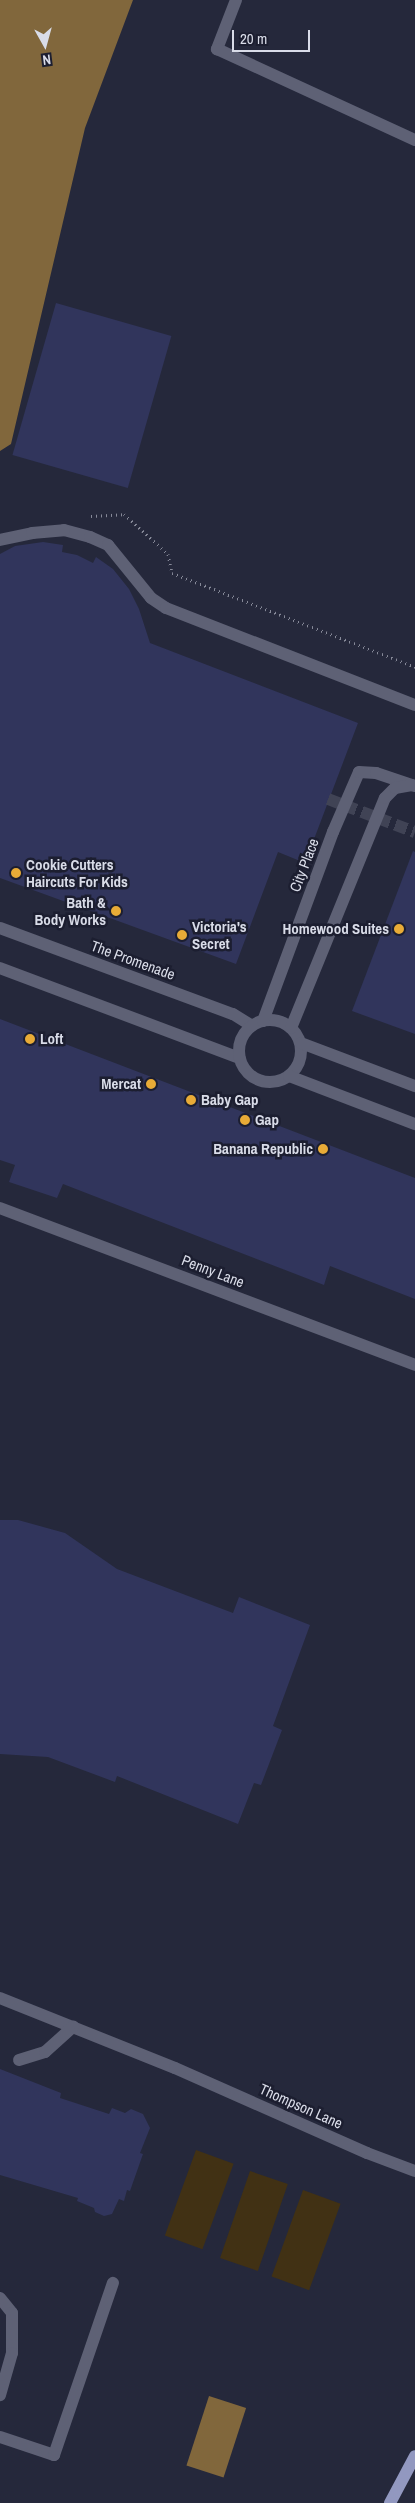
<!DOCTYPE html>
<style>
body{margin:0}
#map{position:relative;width:415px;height:2503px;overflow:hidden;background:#25283b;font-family:"Archivo Narrow",sans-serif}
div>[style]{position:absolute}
.green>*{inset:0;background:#413114;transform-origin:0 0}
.water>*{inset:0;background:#81673c;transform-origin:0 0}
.building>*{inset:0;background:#31355c;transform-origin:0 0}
.minor-tunnel>*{height:12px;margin-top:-6px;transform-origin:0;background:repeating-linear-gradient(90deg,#404355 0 12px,transparent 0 18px)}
.path>*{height:3px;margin-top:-1.5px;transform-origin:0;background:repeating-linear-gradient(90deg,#868998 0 1px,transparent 0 5px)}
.service>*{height:12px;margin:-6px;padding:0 6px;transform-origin:6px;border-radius:6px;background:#5e6175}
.minor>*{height:12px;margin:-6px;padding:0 6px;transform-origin:6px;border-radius:6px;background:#5e6175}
.minor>.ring{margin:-6px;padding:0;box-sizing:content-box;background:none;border:12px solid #5e6175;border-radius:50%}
.primary>*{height:12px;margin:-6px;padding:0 6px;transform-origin:6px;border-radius:6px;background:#9298c0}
.dots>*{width:14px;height:14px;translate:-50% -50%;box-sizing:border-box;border:2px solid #1c1e30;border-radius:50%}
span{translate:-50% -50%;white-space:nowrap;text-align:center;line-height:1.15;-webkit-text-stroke:5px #1c1e30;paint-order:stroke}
.poi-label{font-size:15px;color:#d9dce8;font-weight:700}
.left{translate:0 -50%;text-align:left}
.right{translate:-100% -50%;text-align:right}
.street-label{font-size:15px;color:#d9dce8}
.north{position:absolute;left:20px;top:20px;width:50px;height:50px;-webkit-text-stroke:4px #1c1e30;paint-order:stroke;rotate:173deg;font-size:14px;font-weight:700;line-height:20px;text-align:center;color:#d9dce8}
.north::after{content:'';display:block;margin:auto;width:18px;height:22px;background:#d9dce8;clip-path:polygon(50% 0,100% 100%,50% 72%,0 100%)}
.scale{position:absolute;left:232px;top:30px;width:78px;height:22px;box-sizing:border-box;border:2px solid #d9dce8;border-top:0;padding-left:6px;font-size:15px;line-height:18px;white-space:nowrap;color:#d9dce8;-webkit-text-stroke:4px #1c1e30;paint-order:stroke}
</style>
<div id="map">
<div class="green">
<div style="left:196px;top:2150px;width:40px;height:91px;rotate:20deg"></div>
<div style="left:250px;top:2171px;width:40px;height:92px;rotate:19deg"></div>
<div style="left:303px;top:2190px;width:40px;height:92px;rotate:20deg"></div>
</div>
<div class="water">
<div style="clip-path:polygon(0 0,133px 0,85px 128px,11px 444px,0 451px)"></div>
<div style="left:209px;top:2396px;width:39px;height:73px;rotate:18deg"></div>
</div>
<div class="building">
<div style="left:56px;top:303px;width:120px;height:158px;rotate:16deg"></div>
<div style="clip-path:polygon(43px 542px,63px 545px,62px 552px,77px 555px,93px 563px,96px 557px,113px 569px,129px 589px,139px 609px,150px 643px,358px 723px,305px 863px,278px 852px,236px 964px,0 878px,0 554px,15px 546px)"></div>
<div style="clip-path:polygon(413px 851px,415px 852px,415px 1034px,352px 1011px)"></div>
<div style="clip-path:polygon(0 1019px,415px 1178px,415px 1299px,330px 1266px,324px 1285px,63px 1184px,57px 1198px,9px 1182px,15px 1165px,0 1160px)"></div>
<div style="clip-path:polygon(0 1520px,18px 1520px,65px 1533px,117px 1569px,233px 1613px,239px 1597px,310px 1625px,273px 1726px,282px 1730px,261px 1785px,254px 1783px,238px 1824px,117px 1776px,115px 1782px,48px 1757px,0 1754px)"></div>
<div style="clip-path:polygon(0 2069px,61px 2093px,60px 2098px,109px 2114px,112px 2108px,125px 2113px,131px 2109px,143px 2114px,150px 2128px,140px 2153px,143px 2154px,130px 2191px,127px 2190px,124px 2201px,119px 2199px,112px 2214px,104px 2216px,95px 2212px,94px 2208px,77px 2201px,78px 2198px,0 2175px)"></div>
</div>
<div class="minor-tunnel">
<div style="left:328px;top:799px;width:93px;rotate:20.8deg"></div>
</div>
<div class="path">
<div style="left:91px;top:516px;width:33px;rotate:-3deg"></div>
<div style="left:124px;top:514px;width:59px;rotate:42.3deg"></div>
<div style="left:168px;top:554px;width:19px;rotate:78deg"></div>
<div style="left:172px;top:573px;width:261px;rotate:21.1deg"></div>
</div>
<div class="service">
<div style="left:236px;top:0;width:53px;rotate:111.2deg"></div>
<div style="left:217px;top:49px;width:218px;rotate:24.7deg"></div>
<div style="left:64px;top:530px;width:27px;rotate:15deg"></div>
<div style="left:90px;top:537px;width:20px;rotate:24deg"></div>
<div style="left:108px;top:545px;width:68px;rotate:50.9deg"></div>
<div style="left:151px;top:598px;width:18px;rotate:34deg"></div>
<div style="left:166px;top:608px;width:267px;rotate:21.3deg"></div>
<div style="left:0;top:1998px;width:188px;rotate:21.8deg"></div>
<div style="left:19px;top:2060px;width:27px;rotate:-17deg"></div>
<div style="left:45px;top:2052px;width:38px;rotate:-42deg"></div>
<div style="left:0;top:2437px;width:57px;rotate:18.4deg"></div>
<div style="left:54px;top:2455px;width:182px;rotate:-71.1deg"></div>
</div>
<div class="minor">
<div style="left:0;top:540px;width:33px;rotate:-12deg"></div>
<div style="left:32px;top:533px;width:32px;rotate:-5deg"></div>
<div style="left:0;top:928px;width:248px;rotate:20.3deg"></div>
<div style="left:233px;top:1014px;width:22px;rotate:32deg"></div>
<div style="left:0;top:968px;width:256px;rotate:20.6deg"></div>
<div class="ring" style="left:239px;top:1020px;width:50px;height:50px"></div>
<div style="left:263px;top:1021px;width:202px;rotate:-69.7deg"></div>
<div style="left:333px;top:832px;width:65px;rotate:-66.6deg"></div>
<div style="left:359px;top:772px;width:17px;rotate:3deg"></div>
<div style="left:376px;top:773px;width:41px;rotate:18.4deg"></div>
<div style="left:291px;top:1028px;width:248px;rotate:-67.8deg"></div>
<div style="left:385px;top:798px;width:14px;rotate:-45deg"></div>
<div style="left:395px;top:788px;width:17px;rotate:-10deg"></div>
<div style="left:301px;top:1043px;width:122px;rotate:20.7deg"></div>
<div style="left:289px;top:1076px;width:135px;rotate:20.9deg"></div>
<div style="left:0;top:1208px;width:444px;rotate:20.7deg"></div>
<div style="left:175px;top:2068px;width:210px;rotate:23.9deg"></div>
<div style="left:367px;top:2153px;width:51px;rotate:20.6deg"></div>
<div style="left:0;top:2298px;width:19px;rotate:51deg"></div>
<div style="left:12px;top:2313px;width:40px;rotate:90deg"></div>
<div style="left:12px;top:2353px;width:44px;rotate:105.9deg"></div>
</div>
<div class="primary">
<div style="left:390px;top:2503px;width:53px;rotate:-62deg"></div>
</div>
<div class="dots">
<div style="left:16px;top:873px;background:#e8ab37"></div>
<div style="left:116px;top:911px;background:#e8ab37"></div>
<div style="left:399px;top:929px;background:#e8ab37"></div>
<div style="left:182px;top:935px;background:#e8ab37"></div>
<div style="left:30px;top:1039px;background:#e8ab37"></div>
<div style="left:151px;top:1084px;background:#e8ab37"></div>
<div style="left:191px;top:1100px;background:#e8ab37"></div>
<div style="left:245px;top:1120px;background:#e8ab37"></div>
<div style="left:323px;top:1149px;background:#e8ab37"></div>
</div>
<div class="poi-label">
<span class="left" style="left:26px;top:873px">Cookie Cutters<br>Haircuts For Kids</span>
<span class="right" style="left:106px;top:911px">Bath &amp;<br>Body Works</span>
<span class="left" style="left:192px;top:935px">Victoria's<br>Secret</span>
<span class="right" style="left:389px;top:929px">Homewood Suites</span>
<span class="left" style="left:40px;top:1039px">Loft</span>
<span class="right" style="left:141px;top:1084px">Mercat</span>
<span class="left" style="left:201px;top:1100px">Baby Gap</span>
<span class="left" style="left:255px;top:1120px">Gap</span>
<span class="right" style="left:313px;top:1149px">Banana Republic</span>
</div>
<div class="street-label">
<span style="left:304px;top:865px;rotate:-69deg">City Place</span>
<span style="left:133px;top:960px;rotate:20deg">The Promenade</span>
<span style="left:213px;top:1271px;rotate:21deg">Penny Lane</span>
<span style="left:301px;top:2106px;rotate:24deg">Thompson Lane</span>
</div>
<div class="north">N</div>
<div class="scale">20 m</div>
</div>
